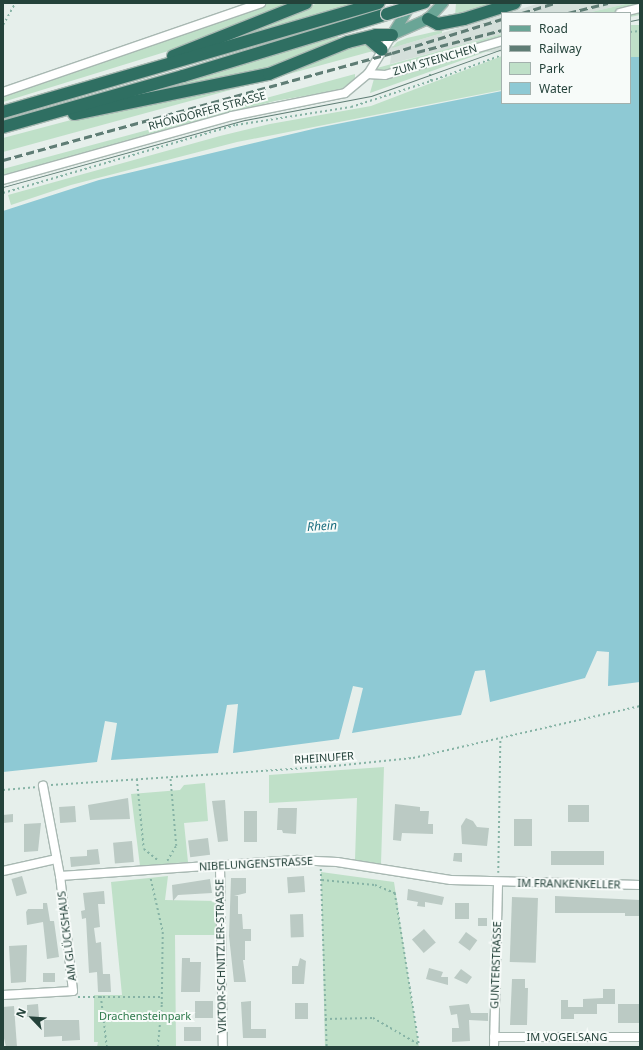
<!DOCTYPE html>
<meta charset="utf-8">
<style>
body{margin:0}
#map{position:relative;width:643px;height:1050px;overflow:hidden;background:#e6efeb;font-family:"Noto Sans",sans-serif}
div>[style]{position:absolute}
.built>*{inset:0;background:#d4dfda;transform-origin:0 0}
.green>*{inset:0;background:#bfe0c8;transform-origin:0 0}
.water>*{inset:0;background:#8ec9d4}
.building>*{inset:0;background:#bbcac4;transform-origin:0 0}
.path>*{height:1.5px;margin-top:-0.75px;transform-origin:0;background:repeating-linear-gradient(90deg,#86b3a5 0 2px,transparent 0 5px)}
.roads{filter:drop-shadow(1px 0 #a8b8b2) drop-shadow(-1px 0 #a8b8b2) drop-shadow(0 1px #a8b8b2) drop-shadow(0 -1px #a8b8b2)}
.minor>*{height:8px;margin:-4px;padding:0 4px;transform-origin:4px;border-radius:4px;background:#fff}
.major>*{height:10px;margin:-5px;padding:0 5px;transform-origin:5px;border-radius:5px;background:#6aa596}
.highway>*{height:12px;margin:-6px;padding:0 6px;transform-origin:6px;border-radius:6px;background:#2f6f62}
.tram>*{height:1px;margin:-0.5px;padding:0 0.5px;transform-origin:0.5px;border-radius:0.5px;background:#5f7d75}
.rail>*{height:2.5px;margin-top:-1.25px;transform-origin:0;background:repeating-linear-gradient(90deg,#5f7d75 0 8px,transparent 0 12px)}
.bridges{filter:drop-shadow(1px 0 #c2cac8) drop-shadow(-1px 0 #c2cac8) drop-shadow(0 1px #c2cac8) drop-shadow(0 -1px #c2cac8)}
.highway-bridge>*{height:12px;margin:-6px;padding:0 6px;transform-origin:6px;border-radius:6px;background:#2f6f62}
span{translate:-50% -50%;white-space:nowrap;text-align:center;line-height:1.15;-webkit-text-stroke:4px #f7fbf9;paint-order:stroke}
.street-label{font-size:11px;color:#24423a}
.park-label{font-size:11px;color:#2d7a4b}
.water-label{font-size:12px;color:#1c6f80;font-style:italic}
.frame{position:absolute;inset:0;border:4px solid #24423a;pointer-events:none}
.legend{position:absolute;left:501px;top:12px;width:130px;height:92px;box-sizing:border-box;background:#f7fbf9;border:1px solid #a3b1ad;margin:0;padding:5px 7px;list-style:none;font-size:12px;color:#24423a}
.legend li{display:flex;align-items:center;gap:8px;height:20px}
.legend b{width:20px;border:1px solid #a3b1ad}
.north{position:absolute;left:12px;top:998px;width:40px;height:40px;-webkit-text-stroke:3px #f7fbf9;paint-order:stroke;rotate:295deg;font-size:11px;font-weight:700;line-height:16px;text-align:center;color:#24423a}
.north::after{content:'';display:block;margin:auto;width:14px;height:18px;background:#24423a;clip-path:polygon(50% 0,100% 100%,50% 72%,0 100%)}
</style>
<div id="map">
<div class="built">
<div style="clip-path:polygon(540px 3px,630px 3px,587px 13px,508px 13px)"></div>
<div style="clip-path:polygon(502px 15px,502px 34px,390px 64px,392px 48px)"></div>
<div style="left:502px;top:46px;width:6px;height:140px;rotate:90deg"></div>
</div>
<div class="green">
<div style="clip-path:polygon(270px 3px,291px 3px,191px 44px,3px 102px,3px 96px)"></div>
<div style="clip-path:polygon(318px 3px,354px 3px,206px 48px,266px 23px)"></div>
<div style="clip-path:polygon(456px 3px,503px 3px,455px 16px)"></div>
<div style="clip-path:polygon(630px 3px,640px 3px,640px 15px,630px 17px,630px 13px,587px 13px)"></div>
<div style="left:640px;top:25px;width:32px;height:10px;rotate:90deg"></div>
<div style="clip-path:polygon(442px 30px,442px 33px,392px 48px,397px 42px,407px 38px)"></div>
<div style="clip-path:polygon(502px 34px,502px 46px,370px 93px,377px 68px)"></div>
<div style="clip-path:polygon(327px 37px,340px 37px,299px 59px,246px 75px,178px 86px,184px 80px)"></div>
<div style="clip-path:polygon(362px 43px,371px 44px,373px 51px,3px 152px,3px 138px)"></div>
<div style="clip-path:polygon(502px 56px,502px 90px,237px 142px,71px 185px,11px 205px,8px 195px,220px 136px,270px 124px,371px 106px)"></div>
<div style="clip-path:polygon(355px 74px,355px 79px,340px 90px,275px 101px,3px 175px,3px 169px)"></div>
<div style="clip-path:polygon(384px 767px,381px 864px,355px 860px,357px 798px,269px 803px,269px 775px)"></div>
<div style="clip-path:polygon(205px 783px,208px 821px,184px 823px,188px 862px,140px 866px,131px 794px,180px 790px,184px 785px)"></div>
<div style="clip-path:polygon(321px 872px,394px 882px,419px 1047px,325px 1047px)"></div>
<div style="clip-path:polygon(168px 876px,165px 900px,217px 901px,217px 935px,175px 935px,176px 1047px,97px 1047px,98px 1042px,94px 1042px,94px 995px,122px 995px,111px 882px)"></div>
</div>
<div class="water">
<div style="clip-path:polygon(630px 57px,640px 57px,640px 682px,608px 686px,609px 652px,597px 651px,585px 678px,490px 702px,485px 670px,475px 671px,461px 715px,352px 733px,363px 688px,353px 686px,339px 739px,233px 753px,238px 704px,227px 705px,218px 753px,111px 760px,117px 723px,105px 721px,97px 762px,3px 772px,3px 211px,99px 180px,317px 128px,502px 91px,502px 103px,630px 103px)"></div>
</div>
<div class="building">
<div style="clip-path:polygon(128px 798px,130px 819px,90px 820px,88px 805px)"></div>
<div style="clip-path:polygon(225px 800px,228px 841px,218px 842px,212px 801px)"></div>
<div style="clip-path:polygon(395px 804px,420px 807px,420px 811px,429px 811px,428px 824px,433px 824px,433px 834px,402px 833px,401px 841px,393px 840px)"></div>
<div style="left:568px;top:805px;width:21px;height:17px"></div>
<div style="left:75px;top:806px;width:16px;height:16px;rotate:86deg"></div>
<div style="clip-path:polygon(278px 808px,297px 808px,296px 834px,283px 833px,282px 830px,277px 830px)"></div>
<div style="left:244px;top:811px;width:13px;height:31px"></div>
<div style="clip-path:polygon(13px 814px,13px 822px,3px 823px,3px 815px)"></div>
<div style="clip-path:polygon(466px 818px,473px 821px,477px 827px,489px 828px,487px 846px,462px 844px,461px 826px)"></div>
<div style="left:514px;top:819px;width:18px;height:27px"></div>
<div style="clip-path:polygon(41px 823px,38px 851px,24px 852px,24px 824px)"></div>
<div style="left:208px;top:838px;width:17px;height:20px;rotate:83deg"></div>
<div style="left:132px;top:841px;width:21px;height:19px;rotate:85deg"></div>
<div style="clip-path:polygon(98px 849px,100px 864px,71px 867px,70px 857px,87px 856px,87px 850px)"></div>
<div style="left:604px;top:851px;width:14px;height:53px;rotate:90deg"></div>
<div style="clip-path:polygon(454px 853px,462px 853px,462px 862px,453px 861px)"></div>
<div style="left:22px;top:876px;width:18px;height:11px;rotate:74deg"></div>
<div style="left:304px;top:876px;width:16px;height:17px;rotate:86deg"></div>
<div style="clip-path:polygon(231px 878px,246px 878px,246px 893px,234px 896px,238px 896px,238px 914px,242px 914px,243px 929px,251px 929px,251px 941px,245px 941px,245px 960px,243px 960px,246px 982px,234px 982px,229px 936px)"></div>
<div style="clip-path:polygon(210px 879px,212px 893px,178px 895px,173px 901px,172px 885px)"></div>
<div style="clip-path:polygon(408px 889px,444px 897px,442px 905px,425px 902px,425px 907px,417px 906px,418px 902px,407px 900px)"></div>
<div style="clip-path:polygon(104px 891px,105px 904px,98px 904px,100px 927px,94px 928px,96px 943px,101px 942px,103px 974px,110px 974px,111px 992px,98px 992px,97px 972px,89px 973px,86px 918px,82px 919px,81px 911px,85px 910px,83px 893px)"></div>
<div style="clip-path:polygon(555px 896px,640px 900px,640px 916px,625px 916px,625px 913px,555px 913px)"></div>
<div style="left:512px;top:897px;width:26px;height:65px;rotate:2deg"></div>
<div style="clip-path:polygon(43px 903px,47px 903px,50px 921px,54px 921px,59px 957px,47px 959px,43px 922px,27px 925px,26px 912px,28px 909px,43px 909px)"></div>
<div style="left:455px;top:903px;width:14px;height:16px"></div>
<div style="left:303px;top:914px;width:23px;height:13px;rotate:88deg"></div>
<div style="left:478px;top:918px;width:9px;height:8px"></div>
<div style="left:424px;top:929px;width:18px;height:16px;rotate:49deg"></div>
<div style="left:466px;top:932px;width:14px;height:13px;rotate:36deg"></div>
<div style="clip-path:polygon(27px 945px,26px 982px,11px 983px,9px 946px)"></div>
<div style="clip-path:polygon(182px 958px,190px 958px,190px 962px,201px 962px,200px 992px,181px 992px)"></div>
<div style="clip-path:polygon(300px 958px,306px 961px,304px 984px,292px 984px,292px 966px,298px 966px)"></div>
<div style="clip-path:polygon(429px 968px,443px 972px,441px 977px,448px 977px,448px 985px,426px 979px)"></div>
<div style="clip-path:polygon(461px 969px,472px 977px,467px 984px,454px 978px)"></div>
<div style="left:43px;top:973px;width:12px;height:9px"></div>
<div style="clip-path:polygon(512px 979px,525px 979px,525px 988px,528px 988px,527px 1025px,510px 1025px)"></div>
<div style="clip-path:polygon(603px 989px,615px 989px,615px 1004px,597px 1004px,597px 1014px,574px 1014px,574px 1019px,561px 1019px,561px 1000px,568px 1000px,568px 1007px,583px 1007px,583px 999px,603px 998px)"></div>
<div style="left:213px;top:1001px;width:17px;height:18px;rotate:90deg"></div>
<div style="clip-path:polygon(251px 1001px,251px 1029px,266px 1029px,266px 1038px,243px 1038px,241px 1002px)"></div>
<div style="left:295px;top:1003px;width:13px;height:16px"></div>
<div style="clip-path:polygon(38px 1004px,39px 1017px,27px 1017px,27px 1005px)"></div>
<div style="clip-path:polygon(469px 1004px,471px 1013px,488px 1013px,488px 1021px,469px 1020px,470px 1041px,452px 1042px,452px 1028px,459px 1028px,457px 1014px,451px 1015px,449px 1006px)"></div>
<div style="left:618px;top:1004px;width:22px;height:19px"></div>
<div style="clip-path:polygon(14px 1006px,17px 1047px,6px 1047px,3px 1034px,3px 1007px)"></div>
<div style="clip-path:polygon(44px 1020px,79px 1020px,80px 1040px,62px 1041px,62px 1036px,44px 1037px)"></div>
<div style="left:184px;top:1027px;width:17px;height:14px"></div>
</div>
<div class="path">
<div style="left:3px;top:25px;width:25px;rotate:-61deg"></div>
<div style="left:630px;top:32px;width:10px;rotate:-6deg"></div>
<div style="left:431px;top:81px;width:76px;rotate:-20.1deg"></div>
<div style="left:3px;top:193px;width:243px;rotate:-16.3deg"></div>
<div style="left:236px;top:125px;width:116px;rotate:-8.9deg"></div>
<div style="left:351px;top:107px;width:84px;rotate:-18deg"></div>
<div style="left:431px;top:81px;width:10px;rotate:-101deg"></div>
<div style="left:137px;top:779px;width:70px;rotate:84.3deg"></div>
<div style="left:144px;top:849px;width:19px;rotate:39deg"></div>
<div style="left:51px;top:785px;width:274px;rotate:-3.8deg"></div>
<div style="left:324px;top:767px;width:89px;rotate:-5.8deg"></div>
<div style="left:413px;top:758px;width:233px;rotate:-12.9deg"></div>
<div style="left:3px;top:790px;width:32px;rotate:-5deg"></div>
<div style="left:167px;top:861px;width:17px;rotate:-59deg"></div>
<div style="left:176px;top:846px;width:70px;rotate:-94.9deg"></div>
<div style="left:321px;top:869px;width:178px;rotate:88.1deg"></div>
<div style="left:498px;top:873px;width:134px;rotate:-89.1deg"></div>
<div style="left:151px;top:879px;width:54px;rotate:77.2deg"></div>
<div style="left:163px;top:932px;width:73px;rotate:90.8deg"></div>
<div style="left:162px;top:1005px;width:42px;rotate:95.4deg"></div>
<div style="left:322px;top:880px;width:53px;rotate:5.4deg"></div>
<div style="left:375px;top:885px;width:22px;rotate:22deg"></div>
<div style="left:395px;top:893px;width:153px;rotate:81deg"></div>
<div style="left:101px;top:996px;width:51px;rotate:83.3deg"></div>
<div style="left:78px;top:997px;width:84px"></div>
<div style="left:325px;top:1019px;width:48px;rotate:-1.2deg"></div>
<div style="left:373px;top:1018px;width:52px;rotate:30deg"></div>
</div>
<div class="roads">
<div class="minor">
<div style="left:620px;top:13px;width:21px;rotate:-14deg"></div>
<div style="left:368px;top:74px;width:17px;rotate:3deg"></div>
<div style="left:385px;top:75px;width:122px;rotate:-16.2deg"></div>
<div style="left:3px;top:92px;width:273px;rotate:-19deg"></div>
<div style="left:3px;top:180px;width:238px;rotate:-15.6deg"></div>
<div style="left:232px;top:116px;width:115px;rotate:-11.5deg"></div>
<div style="left:345px;top:93px;width:30px;rotate:-40deg"></div>
<div style="left:368px;top:74px;width:46px;rotate:-58.4deg"></div>
<div style="left:220px;top:866px;width:181px;rotate:89.1deg"></div>
<div style="left:3px;top:871px;width:54px;rotate:-12.8deg"></div>
<div style="left:60px;top:876px;width:237px;rotate:-3.9deg"></div>
<div style="left:296px;top:860px;width:41px;rotate:2.8deg"></div>
<div style="left:337px;top:862px;width:115px;rotate:9deg"></div>
<div style="left:451px;top:880px;width:189px;rotate:1.5deg"></div>
<div style="left:3px;top:995px;width:70px;rotate:-3.3deg"></div>
<div style="left:73px;top:991px;width:116px;rotate:-96.4deg"></div>
<div style="left:60px;top:876px;width:92px;rotate:-100.7deg"></div>
<div style="left:494px;top:1037px;width:146px"></div>
<div style="left:494px;top:1047px;width:164px;rotate:-88.6deg"></div>
</div>
<div class="major">
<div style="left:392px;top:35px;width:39px;rotate:-24deg"></div>
<div style="left:428px;top:19px;width:22px;rotate:-47deg"></div>
<div style="left:392px;top:35px;width:36px;rotate:-58deg"></div>
</div>
<div class="highway">
<div style="left:428px;top:19px;width:11px;rotate:27deg"></div>
<div style="left:438px;top:24px;width:26px;rotate:-11deg"></div>
<div style="left:464px;top:19px;width:53px;rotate:-17.4deg"></div>
<div style="left:368px;top:38px;width:18px;rotate:41deg"></div>
<div style="left:173px;top:56px;width:143px;rotate:-21.7deg"></div>
<div style="left:3px;top:112px;width:391px;rotate:-16.2deg"></div>
<div style="left:74px;top:114px;width:199px;rotate:-11.6deg"></div>
<div style="left:269px;top:74px;width:85px;rotate:-22.1deg"></div>
<div style="left:348px;top:42px;width:29px;rotate:-14deg"></div>
<div style="left:376px;top:35px;width:16px"></div>
<div style="left:3px;top:127px;width:187px;rotate:-15.8deg"></div>
<div style="left:183px;top:76px;width:213px;rotate:-16.9deg"></div>
</div>
</div>
<div class="tram">
<div style="left:630px;top:21px;width:10px;rotate:-11deg"></div>
<div style="left:3px;top:187px;width:251px;rotate:-15.5deg"></div>
<div style="left:245px;top:120px;width:128px;rotate:-10.8deg"></div>
<div style="left:371px;top:96px;width:139px;rotate:-19.7deg"></div>
</div>
<div class="rail">
<div style="left:522px;top:13px;width:34px;rotate:-17deg"></div>
<div style="left:568px;top:13px;width:41px;rotate:-14deg"></div>
<div style="left:417px;top:52px;width:88px;rotate:-14.5deg"></div>
<div style="left:3px;top:160px;width:403px;rotate:-15.4deg"></div>
<div style="left:392px;top:53px;width:115px;rotate:-17.2deg"></div>
</div>
<div class="bridges">
<div class="highway-bridge">
<div style="left:387px;top:14px;width:39px;rotate:-17deg"></div>
</div>
</div>
<div class="street-label">
<span style="left:435px;top:60px;rotate:-16deg">ZUM STEINCHEN</span>
<span style="left:207px;top:111px;rotate:-15deg">RHÖNDORFER STRASSE</span>
<span style="left:324px;top:758px;rotate:-4deg">RHEINUFER</span>
<span style="left:256px;top:864px;rotate:-3deg">NIBELUNGENSTRASSE</span>
<span style="left:569px;top:884px;rotate:1deg">IM FRANKENKELLER</span>
<span style="left:67px;top:936px;rotate:-97deg">AM GLÜCKSHAUS</span>
<span style="left:221px;top:956px;rotate:-91deg">VIKTOR-SCHNITZLER-STRASSE</span>
<span style="left:496px;top:965px;rotate:-88deg">GUNTERSTRASSE</span>
<span style="left:567px;top:1037px">IM VOGELSANG</span>
</div>
<div class="park-label">
<span style="left:145px;top:1016px">Drachensteinpark</span>
</div>
<div class="water-label">
<span style="left:322px;top:526px;rotate:-3deg">Rhein</span>
</div>
<div class="frame"></div>
<ul class="legend">
<li><b style="height:5px;background:#6aa596"></b>Road</li>
<li><b style="height:5px;background:#5f7d75"></b>Railway</li>
<li><b style="height:11px;background:#bfe0c8"></b>Park</li>
<li><b style="height:11px;background:#8ec9d4"></b>Water</li>
</ul>
<div class="north">N</div>
</div>
